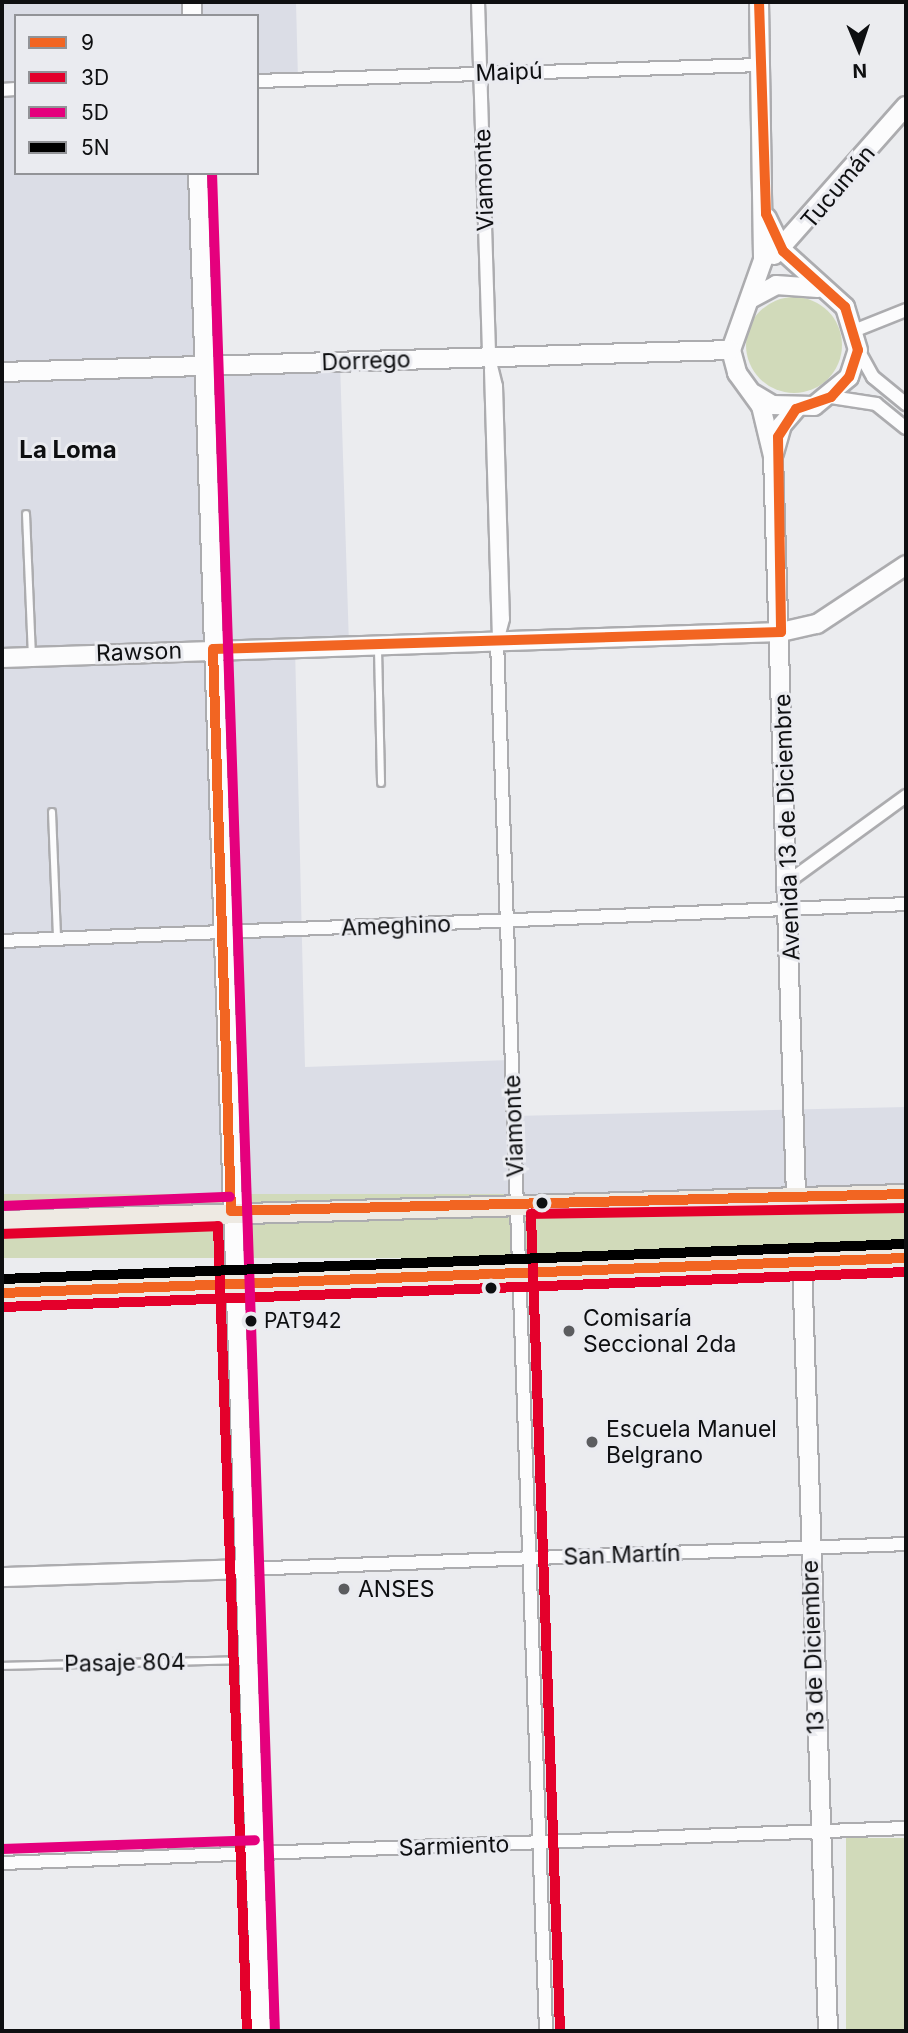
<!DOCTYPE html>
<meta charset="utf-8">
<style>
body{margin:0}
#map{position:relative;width:908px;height:2033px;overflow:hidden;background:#ebecef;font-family:Inter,sans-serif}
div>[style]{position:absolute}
.built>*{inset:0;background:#dbdde6}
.green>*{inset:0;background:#d1daba;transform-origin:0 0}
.round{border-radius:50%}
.roads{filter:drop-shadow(2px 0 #acacaf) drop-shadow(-2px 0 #acacaf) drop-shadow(0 2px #acacaf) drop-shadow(0 -2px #acacaf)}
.lane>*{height:6px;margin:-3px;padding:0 3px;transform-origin:3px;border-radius:3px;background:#fcfcfd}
.street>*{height:12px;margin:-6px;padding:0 6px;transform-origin:6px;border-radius:6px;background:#fcfcfd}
.secondary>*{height:18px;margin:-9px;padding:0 9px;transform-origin:9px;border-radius:9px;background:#fcfcfd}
.primary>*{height:19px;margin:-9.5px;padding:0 9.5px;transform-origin:9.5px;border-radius:9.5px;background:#eeeae3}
.bus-1>*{height:10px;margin:-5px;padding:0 5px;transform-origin:5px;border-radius:5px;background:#f26522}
.bus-2>*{height:10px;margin:-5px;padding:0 5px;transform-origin:5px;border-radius:5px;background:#e4002b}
.bus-3>*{height:10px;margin:-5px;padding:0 5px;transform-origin:5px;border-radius:5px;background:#e5007d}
.bus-4>*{height:10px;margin:-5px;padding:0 5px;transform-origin:5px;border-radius:5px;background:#000}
.dots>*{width:19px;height:19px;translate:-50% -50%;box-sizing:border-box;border:4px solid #eaebf0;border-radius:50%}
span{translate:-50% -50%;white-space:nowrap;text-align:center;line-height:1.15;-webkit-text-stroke:6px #eaebf0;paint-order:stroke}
.bus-label{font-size:21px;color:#0e0f11}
.left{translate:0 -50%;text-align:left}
.street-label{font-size:23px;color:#0e0f11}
.poi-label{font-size:23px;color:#0e0f11}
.neighbourhood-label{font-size:24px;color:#0e0f11;font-weight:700}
.frame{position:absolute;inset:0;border:4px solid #0e0f11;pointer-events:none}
.legend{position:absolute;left:14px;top:14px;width:245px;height:161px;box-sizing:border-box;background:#eaebf0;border:2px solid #929397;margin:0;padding:9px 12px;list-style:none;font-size:21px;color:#0e0f11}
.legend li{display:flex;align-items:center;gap:14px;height:35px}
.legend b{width:35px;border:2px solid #929397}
.north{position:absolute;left:824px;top:14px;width:70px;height:70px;-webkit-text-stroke:5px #eaebf0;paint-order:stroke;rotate:178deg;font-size:19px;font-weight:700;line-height:28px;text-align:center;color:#0e0f11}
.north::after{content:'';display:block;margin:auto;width:24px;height:32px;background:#0e0f11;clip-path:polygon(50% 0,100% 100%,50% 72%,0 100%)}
</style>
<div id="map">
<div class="built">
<div style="clip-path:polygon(2px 2px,296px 2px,298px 80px,257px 81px,257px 16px,16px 16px,16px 173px,198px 173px,204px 366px,340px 362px,349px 645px,295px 647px,305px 1067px,512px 1060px,514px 1116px,906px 1107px,906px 1194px,2px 1220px)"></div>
</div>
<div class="green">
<div class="round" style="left:746px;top:297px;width:96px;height:96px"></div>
<div style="left:906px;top:1194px;width:64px;height:904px;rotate:90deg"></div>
<div style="left:906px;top:1838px;width:193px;height:60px;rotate:90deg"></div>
</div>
<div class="roads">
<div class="lane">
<div style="left:488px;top:370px;width:262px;rotate:88.3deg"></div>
<div style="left:26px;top:514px;width:141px;rotate:87.6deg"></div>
<div style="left:378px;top:649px;width:134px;rotate:88.7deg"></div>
<div style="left:52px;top:812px;width:127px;rotate:87.7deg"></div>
<div style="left:2px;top:1666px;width:244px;rotate:-1.4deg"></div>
</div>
<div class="street">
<div style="left:478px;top:2px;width:356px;rotate:88.2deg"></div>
<div style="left:489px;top:358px;width:29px;rotate:76deg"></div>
<div style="left:496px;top:386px;width:233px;rotate:88.3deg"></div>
<div style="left:503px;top:619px;width:23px;rotate:105deg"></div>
<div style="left:497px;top:641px;width:1391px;rotate:87.98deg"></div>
<div style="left:257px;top:81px;width:504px;rotate:-1.82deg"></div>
<div style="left:2px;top:90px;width:14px;rotate:-4deg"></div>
<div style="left:856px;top:330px;width:54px;rotate:-21.8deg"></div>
<div style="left:858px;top:350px;width:31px;rotate:61deg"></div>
<div style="left:873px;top:377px;width:43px;rotate:39.3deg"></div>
<div style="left:831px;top:397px;width:46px;rotate:8.8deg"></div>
<div style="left:876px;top:404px;width:38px;rotate:39deg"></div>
<div style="left:789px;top:881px;width:145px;rotate:-36deg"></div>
<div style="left:2px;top:941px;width:905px;rotate:-2.34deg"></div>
<div style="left:244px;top:1569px;width:662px;rotate:-2.16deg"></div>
<div style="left:2px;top:1863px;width:905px;rotate:-2.22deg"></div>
</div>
<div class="secondary">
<div style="left:192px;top:2px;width:14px;rotate:90deg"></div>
<div style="left:759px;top:2px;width:258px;rotate:89.1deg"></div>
<div style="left:763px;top:260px;width:96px;rotate:109.6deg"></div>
<div style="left:731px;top:350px;width:24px;rotate:75deg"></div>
<div style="left:737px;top:373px;width:41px;rotate:54deg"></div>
<div style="left:761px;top:406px;width:51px;rotate:76.5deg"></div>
<div style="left:773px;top:456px;width:742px;rotate:88.22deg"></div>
<div style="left:198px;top:173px;width:1859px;rotate:88.06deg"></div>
<div style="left:774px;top:255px;width:199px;rotate:-48.5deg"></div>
<div style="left:752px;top:298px;width:27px;rotate:-28deg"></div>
<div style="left:776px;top:285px;width:42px;rotate:4.1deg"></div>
<div style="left:2px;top:372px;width:729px;rotate:-1.73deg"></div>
<div style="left:754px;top:394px;width:21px;rotate:31deg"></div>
<div style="left:772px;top:405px;width:42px;rotate:1.4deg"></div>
<div style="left:814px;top:406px;width:45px;rotate:-39.6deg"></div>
<div style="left:849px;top:377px;width:28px;rotate:-72deg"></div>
<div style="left:858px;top:350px;width:45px;rotate:-106.8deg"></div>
<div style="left:845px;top:307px;width:84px;rotate:-137.9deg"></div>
<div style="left:783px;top:251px;width:37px;rotate:-116deg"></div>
<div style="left:774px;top:453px;width:29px;rotate:-74deg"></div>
<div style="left:782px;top:425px;width:21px;rotate:-49deg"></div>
<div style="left:2px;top:658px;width:779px;rotate:-1.91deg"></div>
<div style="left:781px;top:632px;width:37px;rotate:-13deg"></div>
<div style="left:817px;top:624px;width:107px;rotate:-33.5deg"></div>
<div style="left:802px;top:1263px;width:768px;rotate:88.06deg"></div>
<div style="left:2px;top:1577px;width:242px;rotate:-1.9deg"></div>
</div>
<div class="primary">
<div style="left:2px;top:1220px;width:904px;rotate:-1.65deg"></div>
<div style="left:2px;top:1293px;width:905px;rotate:-2.22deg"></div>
</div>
</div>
<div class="bus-1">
<div style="left:759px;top:2px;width:212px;rotate:88.1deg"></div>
<div style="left:766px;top:214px;width:41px;rotate:65.3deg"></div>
<div style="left:783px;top:251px;width:84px;rotate:42.1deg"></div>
<div style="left:845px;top:307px;width:45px;rotate:73.2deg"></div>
<div style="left:858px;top:350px;width:28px;rotate:108deg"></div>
<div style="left:849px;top:377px;width:27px;rotate:132deg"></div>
<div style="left:831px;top:397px;width:37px;rotate:161deg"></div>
<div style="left:796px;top:409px;width:33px;rotate:123deg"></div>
<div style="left:778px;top:437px;width:195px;rotate:89.1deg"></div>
<div style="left:781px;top:632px;width:568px;rotate:178.29deg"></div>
<div style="left:213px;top:649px;width:562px;rotate:88.17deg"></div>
<div style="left:231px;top:1211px;width:675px;rotate:-1.44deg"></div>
<div style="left:2px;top:1293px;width:905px;rotate:-2.22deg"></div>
</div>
<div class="bus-2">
<div style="left:3px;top:1234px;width:215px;rotate:-2.1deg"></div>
<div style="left:218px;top:1226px;width:806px;rotate:87.94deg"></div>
<div style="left:3px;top:1307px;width:904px;rotate:-2.22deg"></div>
<div style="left:560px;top:2030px;width:817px;rotate:-92.04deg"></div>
<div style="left:531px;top:1214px;width:375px;rotate:-0.9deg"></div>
</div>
<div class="bus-3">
<div style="left:212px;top:173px;width:1859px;rotate:88.06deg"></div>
<div style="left:2px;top:1206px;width:228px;rotate:-2.3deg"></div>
<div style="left:2px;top:1849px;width:253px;rotate:-2deg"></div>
</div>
<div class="bus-4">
<div style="left:2px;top:1279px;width:904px;rotate:-2.22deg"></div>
</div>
<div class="dots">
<div style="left:542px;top:1203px;background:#0e0f11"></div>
<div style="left:491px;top:1288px;background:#0e0f11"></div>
<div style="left:251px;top:1321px;background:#0e0f11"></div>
<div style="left:569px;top:1331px;background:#5b5c5f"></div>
<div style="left:592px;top:1442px;background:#5b5c5f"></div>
<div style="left:344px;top:1589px;background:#5b5c5f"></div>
</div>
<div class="bus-label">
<span class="left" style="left:264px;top:1321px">PAT942</span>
</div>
<div class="street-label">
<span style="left:509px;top:72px;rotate:-2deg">Maipú</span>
<span style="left:484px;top:180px;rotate:-92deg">Viamonte</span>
<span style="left:838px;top:187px;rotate:-50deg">Tucumán</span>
<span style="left:366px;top:361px;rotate:-2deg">Dorrego</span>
<span style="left:139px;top:652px;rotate:-2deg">Rawson</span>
<span style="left:787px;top:827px;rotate:-92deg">Avenida 13 de Diciembre</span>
<span style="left:396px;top:926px;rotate:-2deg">Ameghino</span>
<span style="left:514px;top:1126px;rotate:-92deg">Viamonte</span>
<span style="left:622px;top:1555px;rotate:-2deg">San Martín</span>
<span style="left:813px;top:1647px;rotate:-92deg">13 de Diciembre</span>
<span style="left:125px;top:1663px;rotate:-1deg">Pasaje 804</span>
<span style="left:454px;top:1846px;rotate:-2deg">Sarmiento</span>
</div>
<div class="poi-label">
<span class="left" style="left:583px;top:1331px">Comisaría<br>Seccional 2da</span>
<span class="left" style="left:606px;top:1442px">Escuela Manuel<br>Belgrano</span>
<span class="left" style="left:358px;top:1589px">ANSES</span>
</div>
<div class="neighbourhood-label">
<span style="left:68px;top:450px">La Loma</span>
</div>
<div class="frame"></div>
<ul class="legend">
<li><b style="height:9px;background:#f26522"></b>9</li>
<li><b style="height:9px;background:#e4002b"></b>3D</li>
<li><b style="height:9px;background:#e5007d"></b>5D</li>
<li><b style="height:9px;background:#000"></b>5N</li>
</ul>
<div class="north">N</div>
</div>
